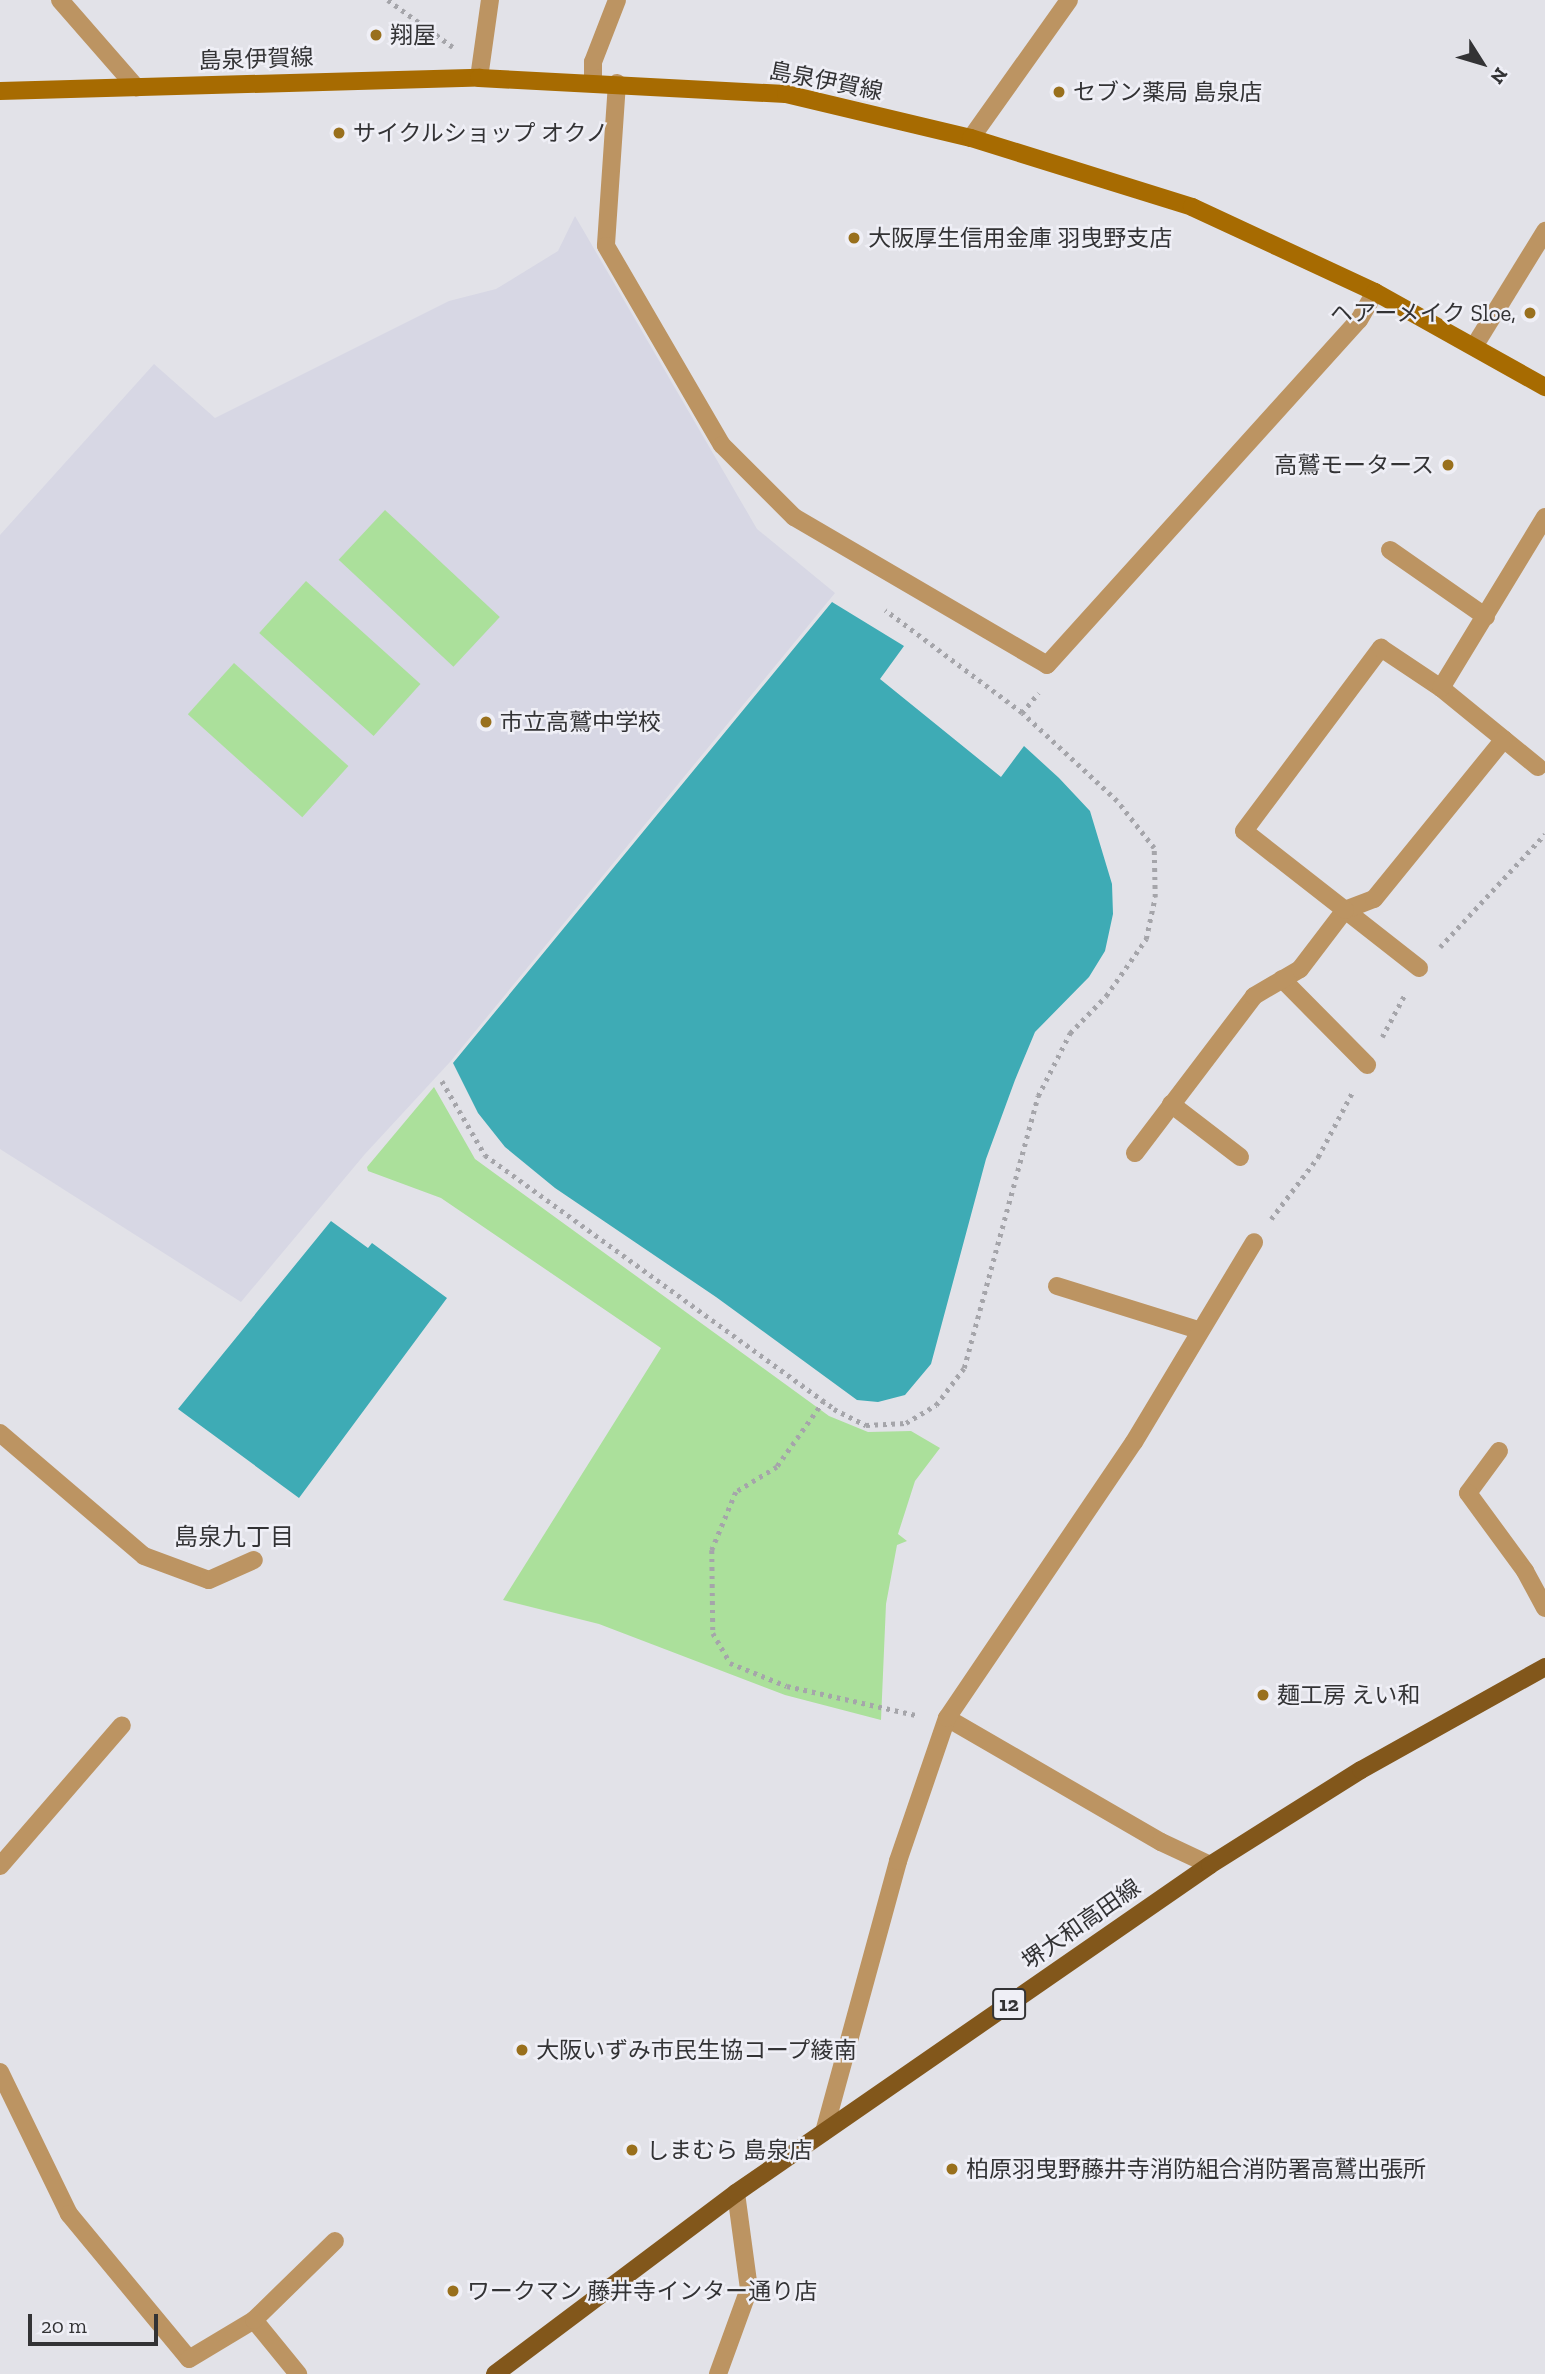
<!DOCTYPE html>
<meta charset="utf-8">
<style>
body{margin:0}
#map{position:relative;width:1545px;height:2374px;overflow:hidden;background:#e2e2e8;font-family:"Zilla Slab","Noto Sans JP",serif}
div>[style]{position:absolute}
.built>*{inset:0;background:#d7d7e4}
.green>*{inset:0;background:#abe09b;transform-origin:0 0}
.water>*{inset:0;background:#3eabb5}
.path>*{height:4.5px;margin-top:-2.25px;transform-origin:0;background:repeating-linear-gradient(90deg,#a5a5aa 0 3.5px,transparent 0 8.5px)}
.service>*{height:18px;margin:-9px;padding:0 9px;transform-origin:9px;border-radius:9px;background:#bc9462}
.minor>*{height:18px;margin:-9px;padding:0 9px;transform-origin:9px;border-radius:9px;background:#bc9462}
.secondary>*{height:18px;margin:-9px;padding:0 9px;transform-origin:9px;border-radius:9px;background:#a76b01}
.primary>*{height:18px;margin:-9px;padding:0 9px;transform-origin:9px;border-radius:9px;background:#82571b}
.dots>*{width:19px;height:19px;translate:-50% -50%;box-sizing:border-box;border:4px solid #efeff6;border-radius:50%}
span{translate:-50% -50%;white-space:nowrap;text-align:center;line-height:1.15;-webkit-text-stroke:5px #efeff6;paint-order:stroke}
.shield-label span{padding:2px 5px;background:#efeff6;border:2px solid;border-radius:5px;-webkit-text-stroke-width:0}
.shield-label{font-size:21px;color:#333335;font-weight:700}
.poi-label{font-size:23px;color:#333335}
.left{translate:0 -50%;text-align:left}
.right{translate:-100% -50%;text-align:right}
.street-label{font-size:23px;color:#333335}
.neighbourhood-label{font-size:24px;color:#333335}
.north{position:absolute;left:1447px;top:28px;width:70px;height:70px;-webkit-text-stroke:5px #efeff6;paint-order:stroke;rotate:127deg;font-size:19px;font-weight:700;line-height:28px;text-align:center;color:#333335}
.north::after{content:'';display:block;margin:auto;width:24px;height:32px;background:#333335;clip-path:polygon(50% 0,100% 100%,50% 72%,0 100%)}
.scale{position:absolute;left:28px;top:2314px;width:130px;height:32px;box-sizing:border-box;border:4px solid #333335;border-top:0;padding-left:9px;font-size:21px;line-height:24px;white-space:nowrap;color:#333335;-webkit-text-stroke:5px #efeff6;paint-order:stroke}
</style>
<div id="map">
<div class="built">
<div style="clip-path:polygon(575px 216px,757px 529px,835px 593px,450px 1062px,365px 1154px,241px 1302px,0 1149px,0 535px,154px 364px,215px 418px,449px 301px,496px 289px,558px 251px)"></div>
</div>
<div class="green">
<div style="left:385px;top:510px;width:157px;height:68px;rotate:43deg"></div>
<div style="left:306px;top:581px;width:154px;height:70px;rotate:42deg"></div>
<div style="left:234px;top:663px;width:154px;height:69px;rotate:42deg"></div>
<div style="clip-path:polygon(434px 1087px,475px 1159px,829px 1416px,868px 1432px,911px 1431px,940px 1448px,915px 1481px,898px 1534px,907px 1541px,897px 1545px,886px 1604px,881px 1720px,785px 1695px,599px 1624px,503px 1600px,661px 1348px,441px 1198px,368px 1171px,367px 1167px)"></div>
</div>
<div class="water">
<div style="clip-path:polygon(832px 602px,904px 646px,880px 679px,1001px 777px,1024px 746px,1059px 778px,1090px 811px,1112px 884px,1113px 914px,1105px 951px,1089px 977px,1035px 1032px,1015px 1080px,986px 1159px,931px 1364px,905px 1395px,878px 1402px,857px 1400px,716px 1297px,555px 1188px,505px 1147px,478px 1113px,453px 1063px)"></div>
<div style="clip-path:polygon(331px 1221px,368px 1248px,372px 1243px,447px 1298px,299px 1498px,178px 1409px)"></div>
</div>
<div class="path">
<div style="left:388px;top:0;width:80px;rotate:35.9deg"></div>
<div style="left:1022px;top:713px;width:26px;rotate:-51deg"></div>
<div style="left:1440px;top:947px;width:154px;rotate:-47.1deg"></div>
<div style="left:1382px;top:1037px;width:47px;rotate:-61.8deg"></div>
<div style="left:442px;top:1081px;width:86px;rotate:59.8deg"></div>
<div style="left:485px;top:1155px;width:432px;rotate:36deg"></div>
<div style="left:834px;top:1409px;width:36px;rotate:27deg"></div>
<div style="left:866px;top:1425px;width:40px;rotate:-2.9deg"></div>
<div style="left:906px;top:1423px;width:35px;rotate:-31deg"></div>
<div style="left:936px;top:1405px;width:46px;rotate:-52.9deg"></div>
<div style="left:964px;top:1368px;width:282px;rotate:-74.8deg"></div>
<div style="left:1038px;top:1096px;width:71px;rotate:-63.1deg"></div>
<div style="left:1070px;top:1033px;width:52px;rotate:-45.8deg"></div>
<div style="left:1106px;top:996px;width:70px;rotate:-54.9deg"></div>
<div style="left:1146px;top:939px;width:43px;rotate:-77.9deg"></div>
<div style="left:1155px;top:897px;width:49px;rotate:-91.2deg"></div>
<div style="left:1154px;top:848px;width:60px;rotate:-128.2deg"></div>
<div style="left:1117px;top:801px;width:129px;rotate:-137.2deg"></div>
<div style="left:1022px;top:713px;width:171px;rotate:-143.1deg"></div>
<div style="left:1271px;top:1219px;width:78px;rotate:-52.8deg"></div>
<div style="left:1318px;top:1157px;width:75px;rotate:-62.1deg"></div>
<div style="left:824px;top:1401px;width:81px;rotate:125.5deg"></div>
<div style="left:777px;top:1467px;width:48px;rotate:148.6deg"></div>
<div style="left:736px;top:1492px;width:63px;rotate:112.5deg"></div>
<div style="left:712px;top:1550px;width:83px;rotate:89.3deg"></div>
<div style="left:713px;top:1633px;width:34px;rotate:60deg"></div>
<div style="left:730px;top:1663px;width:61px;rotate:22deg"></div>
<div style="left:787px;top:1686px;width:132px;rotate:12.7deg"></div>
</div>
<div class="service">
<div style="left:60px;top:0;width:116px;rotate:48.9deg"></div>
<div style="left:593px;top:82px;width:20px;rotate:-90deg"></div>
<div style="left:593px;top:62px;width:66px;rotate:-68.8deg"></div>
<div style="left:1475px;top:345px;width:134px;rotate:-58.4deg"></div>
<div style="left:1390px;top:550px;width:117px;rotate:34.9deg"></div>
<div style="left:1441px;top:688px;width:125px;rotate:39.2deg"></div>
<div style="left:1419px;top:968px;width:94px;rotate:-141.9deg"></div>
<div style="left:1345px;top:910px;width:31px;rotate:-21deg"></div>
<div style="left:1374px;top:899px;width:206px;rotate:-50.9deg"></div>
<div style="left:1282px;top:979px;width:121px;rotate:45.3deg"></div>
<div style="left:1171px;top:1104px;width:87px;rotate:37.5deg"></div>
<div style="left:1135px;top:1153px;width:197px;rotate:-52.8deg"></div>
<div style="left:1254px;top:996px;width:53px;rotate:-30.4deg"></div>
<div style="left:1300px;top:969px;width:74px;rotate:-52.7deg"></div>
<div style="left:1345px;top:910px;width:128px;rotate:-142deg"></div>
<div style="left:1244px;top:831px;width:229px;rotate:-53.2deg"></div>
<div style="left:1381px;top:648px;width:72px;rotate:33.7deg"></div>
<div style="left:1441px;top:688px;width:200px;rotate:-58.7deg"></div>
<div style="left:1057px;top:1286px;width:148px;rotate:17.3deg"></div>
<div style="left:1499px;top:1451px;width:52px;rotate:126.4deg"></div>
<div style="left:1468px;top:1493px;width:97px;rotate:53.8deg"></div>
<div style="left:1525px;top:1571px;width:42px;rotate:61.6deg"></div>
<div style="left:0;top:1866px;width:186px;rotate:-49.1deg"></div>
<div style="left:0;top:2072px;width:158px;rotate:64.1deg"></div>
<div style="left:69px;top:2214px;width:188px;rotate:50.4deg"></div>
<div style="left:189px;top:2359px;width:76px;rotate:-31deg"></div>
<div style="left:254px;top:2320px;width:70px;rotate:50.8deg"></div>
<div style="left:254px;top:2320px;width:113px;rotate:-44.3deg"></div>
</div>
<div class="minor">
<div style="left:479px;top:78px;width:79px;rotate:-82deg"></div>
<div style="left:617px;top:83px;width:163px;rotate:93.9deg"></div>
<div style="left:606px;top:246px;width:230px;rotate:59.8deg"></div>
<div style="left:722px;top:445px;width:102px;rotate:45deg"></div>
<div style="left:794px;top:517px;width:293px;rotate:30.3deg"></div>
<div style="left:1047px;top:665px;width:465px;rotate:-47.9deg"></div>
<div style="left:1359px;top:320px;width:32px;rotate:-60deg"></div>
<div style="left:971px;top:138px;width:169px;rotate:-54.6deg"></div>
<div style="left:0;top:1433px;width:189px;rotate:40.5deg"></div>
<div style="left:144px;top:1556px;width:69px;rotate:20.3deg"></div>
<div style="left:209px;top:1580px;width:49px;rotate:-24deg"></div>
<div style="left:947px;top:1718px;width:247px;rotate:30.1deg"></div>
<div style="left:1161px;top:1842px;width:54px;rotate:25.1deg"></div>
<div style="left:824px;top:2132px;width:281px;rotate:-74.7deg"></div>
<div style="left:898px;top:1861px;width:151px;rotate:-71.1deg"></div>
<div style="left:947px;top:1718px;width:333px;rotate:-55.9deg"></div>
<div style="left:1134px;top:1442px;width:233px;rotate:-59deg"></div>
<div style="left:718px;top:2374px;width:90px;rotate:-70deg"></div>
<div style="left:749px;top:2289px;width:97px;rotate:-97.7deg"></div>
</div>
<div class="secondary">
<div style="left:0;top:91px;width:479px;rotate:-1.6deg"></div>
<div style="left:479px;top:78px;width:307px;rotate:3deg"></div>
<div style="left:786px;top:94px;width:190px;rotate:13.4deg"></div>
<div style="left:971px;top:138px;width:232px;rotate:17.3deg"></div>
<div style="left:1192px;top:207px;width:202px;rotate:24.9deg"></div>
<div style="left:1375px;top:292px;width:195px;rotate:29.2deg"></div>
</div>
<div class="primary">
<div style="left:495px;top:2374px;width:301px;rotate:-36.9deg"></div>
<div style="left:736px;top:2193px;width:576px;rotate:-34.68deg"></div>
<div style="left:1210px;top:1865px;width:178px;rotate:-32.2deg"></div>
<div style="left:1361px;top:1770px;width:211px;rotate:-29.2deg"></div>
</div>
<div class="dots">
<div style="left:376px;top:35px;background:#99701d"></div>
<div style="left:1059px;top:92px;background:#99701d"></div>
<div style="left:339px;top:133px;background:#99701d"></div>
<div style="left:854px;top:238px;background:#99701d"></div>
<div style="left:1530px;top:313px;background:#99701d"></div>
<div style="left:1448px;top:465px;background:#99701d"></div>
<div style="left:486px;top:722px;background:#99701d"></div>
<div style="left:1263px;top:1695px;background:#99701d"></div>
<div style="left:522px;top:2050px;background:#99701d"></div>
<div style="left:632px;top:2150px;background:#99701d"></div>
<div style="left:952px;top:2169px;background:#99701d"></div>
<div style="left:453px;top:2291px;background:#99701d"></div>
</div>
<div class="shield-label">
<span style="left:1009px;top:2004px">12</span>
</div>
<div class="poi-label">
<span class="left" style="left:390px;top:35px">翔屋</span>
<span class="left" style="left:1073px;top:92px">セブン薬局 島泉店</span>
<span class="left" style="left:353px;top:133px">サイクルショップ オクノ</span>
<span class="left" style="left:868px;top:238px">大阪厚生信用金庫 羽曳野支店</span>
<span class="right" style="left:1516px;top:313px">ヘアーメイク Sloe,</span>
<span class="right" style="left:1434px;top:465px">高鷲モータース</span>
<span class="left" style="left:500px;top:722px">市立高鷲中学校</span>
<span class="left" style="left:1277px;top:1695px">麺工房 えい和</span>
<span class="left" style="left:536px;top:2050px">大阪いずみ市民生協コープ綾南</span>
<span class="left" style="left:646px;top:2150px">しまむら 島泉店</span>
<span class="left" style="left:966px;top:2169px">柏原羽曳野藤井寺消防組合消防署高鷲出張所</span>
<span class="left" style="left:467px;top:2291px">ワークマン 藤井寺インター通り店</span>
</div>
<div class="street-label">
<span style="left:256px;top:59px;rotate:-2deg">島泉伊賀線</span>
<span style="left:826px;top:81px;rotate:11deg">島泉伊賀線</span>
<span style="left:1081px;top:1924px;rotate:-35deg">堺大和高田線</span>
</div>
<div class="neighbourhood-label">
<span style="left:234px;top:1537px">島泉九丁目</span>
</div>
<div class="north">N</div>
<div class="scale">20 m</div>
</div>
